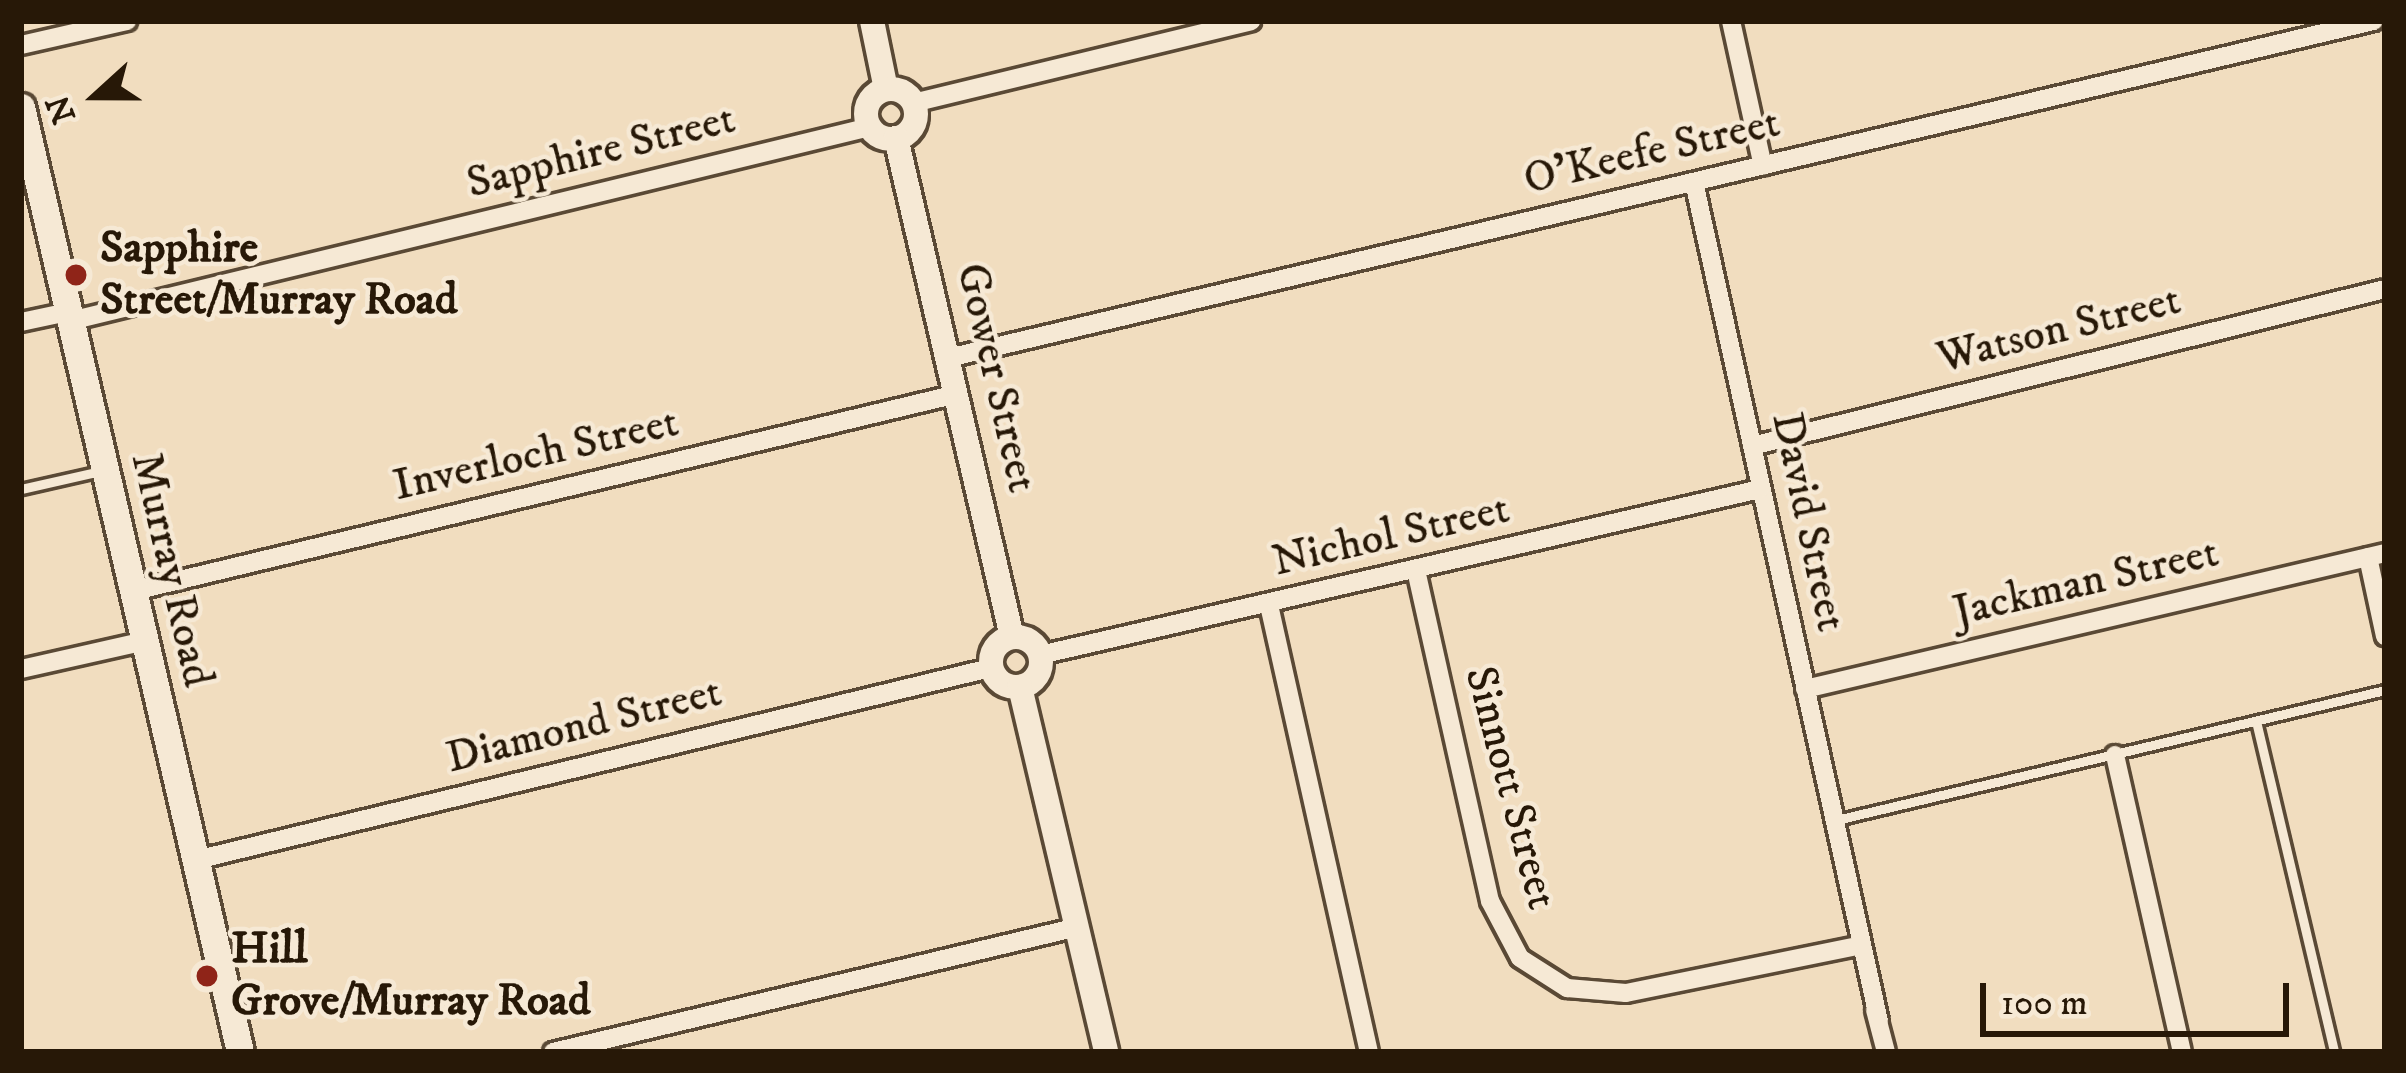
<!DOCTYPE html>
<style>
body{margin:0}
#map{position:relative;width:2406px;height:1073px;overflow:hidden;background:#f1ddbf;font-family:"IM FELL DW Pica",serif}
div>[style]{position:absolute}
.roads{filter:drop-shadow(3px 0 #5a4935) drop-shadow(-3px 0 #5a4935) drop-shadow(0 3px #5a4935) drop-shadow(0 -3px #5a4935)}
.service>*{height:9px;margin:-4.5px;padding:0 4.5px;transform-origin:4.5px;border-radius:4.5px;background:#f6e9d5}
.minor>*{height:18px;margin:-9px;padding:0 9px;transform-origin:9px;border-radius:9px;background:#f6e9d5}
.tertiary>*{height:24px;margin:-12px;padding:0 12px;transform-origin:12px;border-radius:12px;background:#f6e9d5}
.tertiary>.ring{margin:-12px;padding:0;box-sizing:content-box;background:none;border:24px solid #f6e9d5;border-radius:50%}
.secondary>*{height:27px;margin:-13.5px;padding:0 13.5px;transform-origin:13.5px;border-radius:13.5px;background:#f6e9d5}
.dots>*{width:33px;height:33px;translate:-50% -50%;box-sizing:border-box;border:6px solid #f6e9d5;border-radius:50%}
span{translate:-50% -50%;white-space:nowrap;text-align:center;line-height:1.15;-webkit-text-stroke:9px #f6e9d5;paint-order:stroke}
.street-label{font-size:45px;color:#271807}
.poi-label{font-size:45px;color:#271807;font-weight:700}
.left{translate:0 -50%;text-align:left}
.frame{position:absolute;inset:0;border:24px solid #271807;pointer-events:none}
.north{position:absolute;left:36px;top:36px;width:120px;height:120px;-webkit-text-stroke:9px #f6e9d5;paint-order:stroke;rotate:249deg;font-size:33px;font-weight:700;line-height:48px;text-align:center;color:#271807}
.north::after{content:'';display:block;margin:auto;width:42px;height:54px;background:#271807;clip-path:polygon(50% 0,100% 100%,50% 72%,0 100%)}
.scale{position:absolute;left:1980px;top:983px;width:309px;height:54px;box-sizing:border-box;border:6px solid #271807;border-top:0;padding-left:15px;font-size:36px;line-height:42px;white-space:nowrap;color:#271807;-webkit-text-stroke:9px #f6e9d5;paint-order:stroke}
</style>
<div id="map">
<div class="roads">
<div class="service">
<div style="left:21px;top:489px;width:81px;rotate:-12.8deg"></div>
<div style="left:2256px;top:721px;width:340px;rotate:76.7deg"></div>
<div style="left:1836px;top:820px;width:564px;rotate:-13.32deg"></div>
</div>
<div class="minor">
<div style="left:1731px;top:21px;width:148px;rotate:77.6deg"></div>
<div style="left:21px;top:45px;width:109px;rotate:-12.8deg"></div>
<div style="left:913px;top:103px;width:348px;rotate:-13.6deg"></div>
<div style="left:1694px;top:182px;width:859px;rotate:77.57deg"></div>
<div style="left:70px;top:321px;width:823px;rotate:-13.63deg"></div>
<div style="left:21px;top:322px;width:48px;rotate:-12deg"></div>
<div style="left:948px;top:358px;width:1465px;rotate:-13.3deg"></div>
<div style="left:1752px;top:446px;width:652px;rotate:-13.93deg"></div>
<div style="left:2368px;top:557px;width:81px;rotate:77.9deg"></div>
<div style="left:1416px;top:570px;width:339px;rotate:77.4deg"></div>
<div style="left:1490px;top:901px;width:64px;rotate:62.2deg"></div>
<div style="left:1520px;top:958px;width:56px;rotate:32.6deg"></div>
<div style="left:1567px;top:988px;width:59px;rotate:4.8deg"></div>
<div style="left:1626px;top:993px;width:241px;rotate:-11.5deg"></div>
<div style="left:134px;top:591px;width:846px;rotate:-13.46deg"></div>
<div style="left:1269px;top:605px;width:458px;rotate:77.4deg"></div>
<div style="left:1040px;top:655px;width:739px;rotate:-12.98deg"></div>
<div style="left:21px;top:669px;width:127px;rotate:-12.7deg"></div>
<div style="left:1805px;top:689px;width:596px;rotate:-13.2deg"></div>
<div style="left:2115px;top:755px;width:304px;rotate:77.3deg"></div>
<div style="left:196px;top:860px;width:817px;rotate:-13.59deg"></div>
<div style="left:1875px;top:1010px;width:43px;rotate:75.3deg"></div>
<div style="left:553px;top:1052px;width:540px;rotate:-13.39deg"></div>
</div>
<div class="tertiary">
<div style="left:872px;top:21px;width:69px;rotate:78.4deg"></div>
<div class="ring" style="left:866px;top:89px;width:26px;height:26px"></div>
<div style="left:896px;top:138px;width:512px;rotate:76.91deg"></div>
<div class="ring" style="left:991px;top:637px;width:26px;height:26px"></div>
<div style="left:1020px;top:687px;width:375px;rotate:76.7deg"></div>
</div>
<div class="secondary">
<div style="left:21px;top:107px;width:970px;rotate:76.95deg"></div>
</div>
</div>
<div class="dots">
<div style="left:76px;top:275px;background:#8f2418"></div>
<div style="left:207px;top:976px;background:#8f2418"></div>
</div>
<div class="street-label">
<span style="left:601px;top:152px;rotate:-14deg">Sapphire Street</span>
<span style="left:1652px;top:152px;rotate:-13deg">O'Keefe Street</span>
<span style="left:2059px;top:330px;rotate:-14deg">Watson Street</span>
<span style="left:996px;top:378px;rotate:77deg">Gower Street</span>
<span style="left:536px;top:455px;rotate:-13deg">Inverloch Street</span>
<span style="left:1808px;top:522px;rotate:78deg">David Street</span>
<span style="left:1391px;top:536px;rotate:-13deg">Nichol Street</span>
<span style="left:171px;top:570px;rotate:77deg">Murray Road</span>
<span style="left:2086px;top:583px;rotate:-13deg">Jackman Street</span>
<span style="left:584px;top:726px;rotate:-14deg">Diamond Street</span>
<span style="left:1510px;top:788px;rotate:75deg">Sinnott Street</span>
</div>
<div class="poi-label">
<span class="left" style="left:100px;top:275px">Sapphire<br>Street/Murray Road</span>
<span class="left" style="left:231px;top:976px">Hill<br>Grove/Murray Road</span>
</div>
<div class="frame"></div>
<div class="north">N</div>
<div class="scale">100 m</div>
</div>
